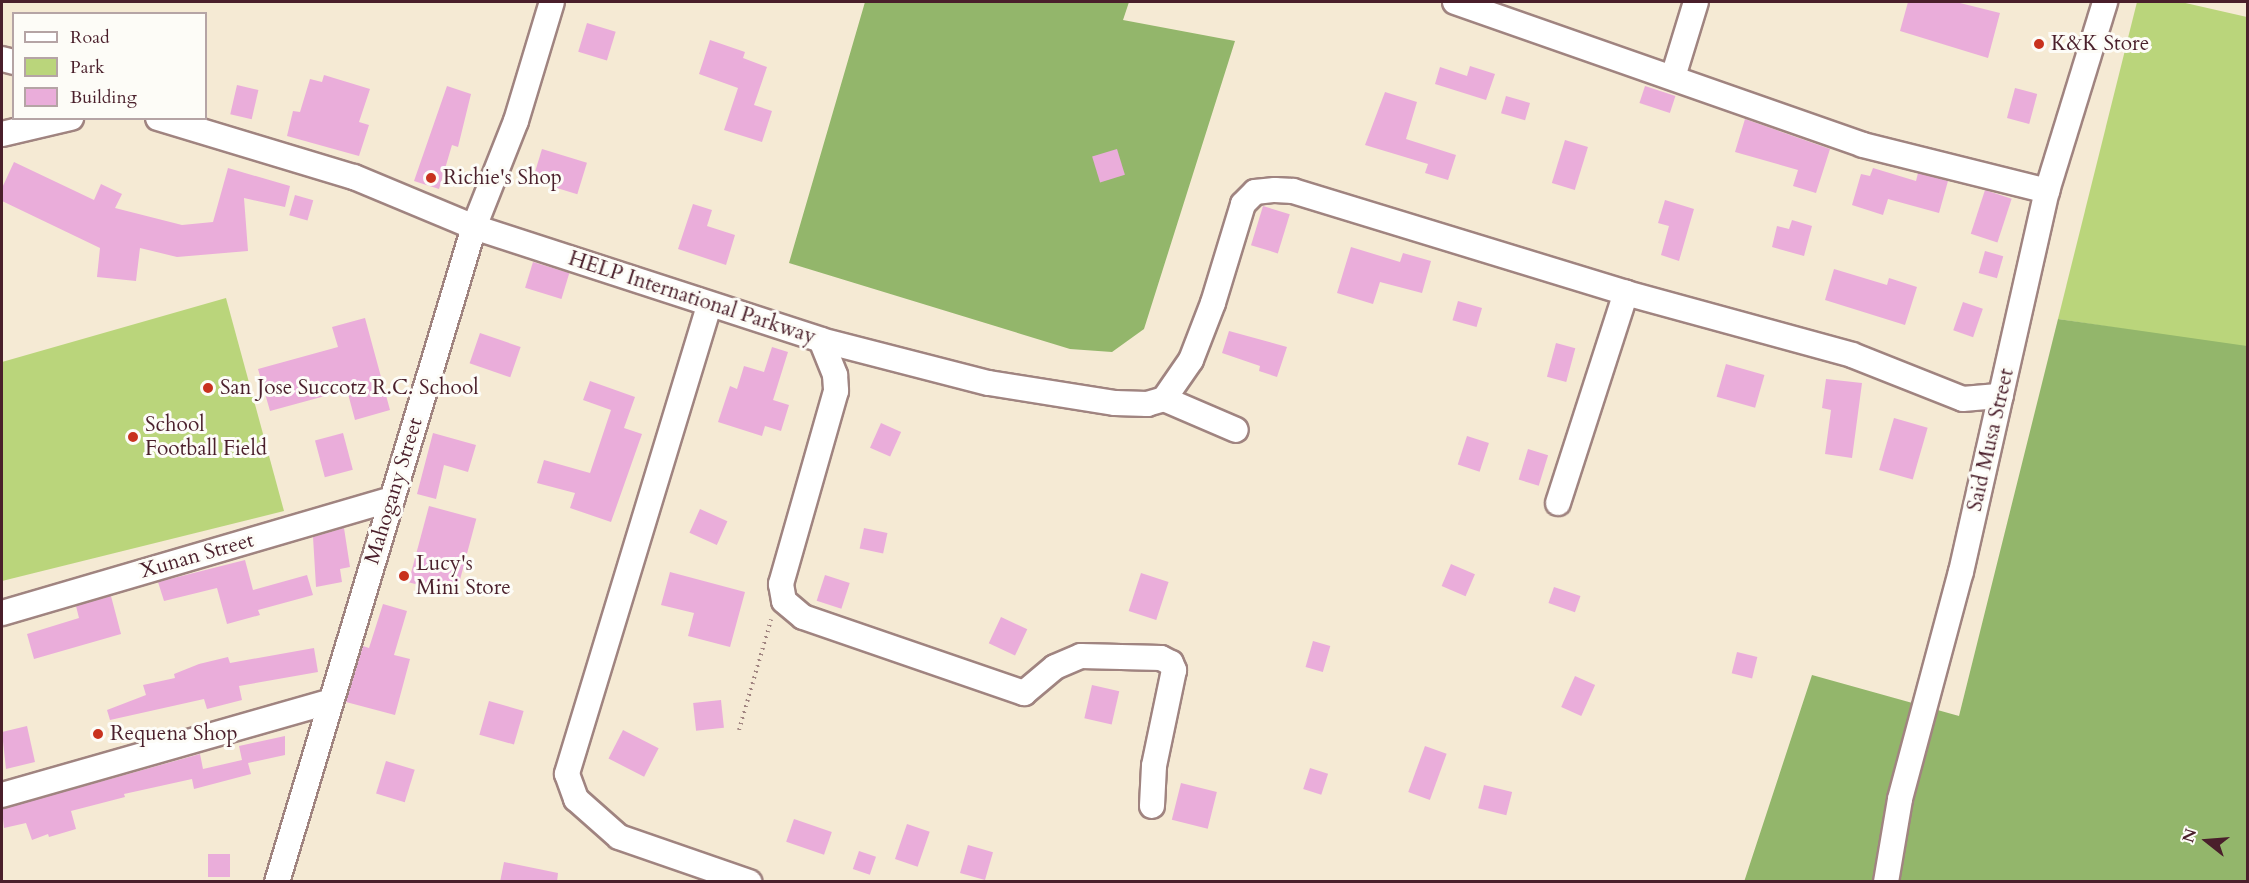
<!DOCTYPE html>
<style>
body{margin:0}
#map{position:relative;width:2249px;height:883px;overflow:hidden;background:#f5ead4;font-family:Cardo,serif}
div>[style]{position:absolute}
.green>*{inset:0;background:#bad57b}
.forest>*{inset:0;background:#93b66b}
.building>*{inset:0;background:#eaadda;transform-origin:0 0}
.path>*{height:4px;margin-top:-2px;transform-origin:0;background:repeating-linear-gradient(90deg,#a08480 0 1.5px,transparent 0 6px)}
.roads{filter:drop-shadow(2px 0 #a08480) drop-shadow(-2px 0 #a08480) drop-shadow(0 2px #a08480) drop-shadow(0 -2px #a08480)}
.minor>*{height:24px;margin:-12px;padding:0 12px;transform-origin:12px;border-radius:12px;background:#fff}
.dots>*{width:16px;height:16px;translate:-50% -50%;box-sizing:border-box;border:3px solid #fdfcf7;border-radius:50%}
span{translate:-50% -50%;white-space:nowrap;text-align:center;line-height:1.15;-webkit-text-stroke:6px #fdfcf7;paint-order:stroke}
.poi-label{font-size:21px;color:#4a1f2b}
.left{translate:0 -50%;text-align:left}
.street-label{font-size:21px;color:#4a1f2b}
.frame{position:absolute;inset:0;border:3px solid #4a1f2b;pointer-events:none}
.legend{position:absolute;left:12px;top:12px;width:195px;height:108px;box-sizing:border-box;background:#fdfcf7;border:2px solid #b5a4a5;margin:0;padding:8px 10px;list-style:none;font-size:18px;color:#4a1f2b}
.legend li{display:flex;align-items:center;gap:12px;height:30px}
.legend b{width:30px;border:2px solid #b5a4a5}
.north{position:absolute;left:2177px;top:811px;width:60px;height:60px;-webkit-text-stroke:4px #fdfcf7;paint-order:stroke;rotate:287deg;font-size:16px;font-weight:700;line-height:24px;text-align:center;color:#4a1f2b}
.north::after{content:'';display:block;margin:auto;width:21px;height:27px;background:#4a1f2b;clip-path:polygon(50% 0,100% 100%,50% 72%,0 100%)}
</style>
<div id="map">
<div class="green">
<div style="clip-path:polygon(2137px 2px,2181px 2px,2247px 17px,2247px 348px,2058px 319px)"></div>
<div style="clip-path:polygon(226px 298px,284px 511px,2px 581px,2px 362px)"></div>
</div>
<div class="forest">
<div style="clip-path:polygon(865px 2px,1129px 2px,1123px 20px,1235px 41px,1144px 329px,1112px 352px,1070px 349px,789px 263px)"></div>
<div style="clip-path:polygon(2058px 319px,2247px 346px,2247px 881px,1744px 882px,1812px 675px,1959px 716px)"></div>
</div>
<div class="building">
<div style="clip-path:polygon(1908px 2px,1956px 2px,2000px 13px,1988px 58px,1900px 31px)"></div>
<div style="left:587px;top:23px;width:30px;height:30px;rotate:17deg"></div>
<div style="clip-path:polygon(710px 40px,745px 52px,743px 58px,767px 67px,754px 105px,772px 111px,762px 142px,724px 130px,738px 88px,699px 74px)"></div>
<div style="clip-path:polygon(1470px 66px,1495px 74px,1486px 100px,1435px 84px,1440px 67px,1467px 76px)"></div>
<div style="clip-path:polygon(324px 75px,370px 89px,359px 122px,369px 125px,359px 156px,287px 136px,293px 111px,300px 112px,310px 79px,322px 82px)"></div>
<div style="left:237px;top:85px;width:22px;height:30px;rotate:13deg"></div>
<div style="clip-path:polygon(447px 86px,471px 94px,458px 147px,452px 145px,439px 189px,414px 181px)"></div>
<div style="left:1645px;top:86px;width:32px;height:18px;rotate:18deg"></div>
<div style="left:2015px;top:88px;width:23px;height:31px;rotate:15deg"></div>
<div style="clip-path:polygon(1385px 92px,1417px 102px,1406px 139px,1456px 155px,1448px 180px,1425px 173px,1428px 164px,1365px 145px)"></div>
<div style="left:1506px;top:96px;width:25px;height:18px;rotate:16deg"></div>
<div style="clip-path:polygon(1745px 119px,1830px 149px,1816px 193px,1793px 186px,1798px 170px,1735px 152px)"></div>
<div style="left:1565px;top:140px;width:24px;height:45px;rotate:17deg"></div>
<div style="left:542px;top:149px;width:47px;height:33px;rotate:17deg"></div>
<div style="left:1117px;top:149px;width:27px;height:26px;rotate:73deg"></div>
<div style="clip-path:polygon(14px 162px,94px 200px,101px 184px,122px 194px,115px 208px,182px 225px,213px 222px,228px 168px,290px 186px,285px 207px,244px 198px,248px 251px,177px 257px,140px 248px,136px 281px,97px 277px,100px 248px,2px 201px,2px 188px)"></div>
<div style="clip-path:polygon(1873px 168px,1916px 181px,1918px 173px,1948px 181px,1939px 213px,1888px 199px,1883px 215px,1852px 205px,1861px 174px,1870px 176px)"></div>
<div style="left:1985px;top:190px;width:28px;height:46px;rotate:18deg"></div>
<div style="left:295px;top:195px;width:19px;height:21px;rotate:16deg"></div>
<div style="clip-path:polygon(1665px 200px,1694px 209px,1679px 261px,1661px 255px,1669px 226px,1658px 223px)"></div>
<div style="clip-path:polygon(693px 204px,712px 210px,707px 226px,735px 235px,726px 265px,678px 249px)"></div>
<div style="left:1263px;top:206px;width:28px;height:41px;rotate:17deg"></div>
<div style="clip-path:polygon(1792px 220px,1812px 226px,1804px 256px,1772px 247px,1777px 226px,1789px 229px)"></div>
<div style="clip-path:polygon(1351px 247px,1400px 262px,1403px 253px,1431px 261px,1422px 293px,1380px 282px,1373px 304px,1337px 293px)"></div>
<div style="left:1985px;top:251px;width:19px;height:23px;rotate:16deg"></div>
<div style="left:533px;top:262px;width:38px;height:27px;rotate:17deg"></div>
<div style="clip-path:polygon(1834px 269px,1887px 285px,1889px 278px,1917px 287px,1905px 325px,1825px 300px)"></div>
<div style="left:1458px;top:301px;width:25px;height:20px;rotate:16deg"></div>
<div style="left:1963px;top:302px;width:21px;height:30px;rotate:19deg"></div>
<div style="clip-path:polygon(365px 318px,390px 410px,355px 420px,347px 390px,270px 411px,258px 369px,338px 347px,332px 327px)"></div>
<div style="clip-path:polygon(1229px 331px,1287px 347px,1277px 377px,1259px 371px,1260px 366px,1222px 353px)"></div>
<div style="left:480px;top:333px;width:43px;height:32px;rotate:19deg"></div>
<div style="left:1556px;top:343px;width:20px;height:35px;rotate:15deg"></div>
<div style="clip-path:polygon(772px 347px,788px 352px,773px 400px,789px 405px,781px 431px,765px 426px,762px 436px,718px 422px,730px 386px,737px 389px,744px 366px,764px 372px)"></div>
<div style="left:1726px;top:364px;width:40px;height:34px;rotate:16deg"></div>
<div style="clip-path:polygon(1826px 379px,1862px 383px,1852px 458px,1825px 454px,1831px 410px,1822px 408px)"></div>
<div style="clip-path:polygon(590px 381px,635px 397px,624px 428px,642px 434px,611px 522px,570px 508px,575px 493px,537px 483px,544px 460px,590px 473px,611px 410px,583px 400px)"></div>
<div style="left:1894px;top:418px;width:35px;height:54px;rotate:16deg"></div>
<div style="left:881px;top:423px;width:22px;height:27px;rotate:24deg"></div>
<div style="left:343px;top:433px;width:38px;height:29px;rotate:75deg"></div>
<div style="clip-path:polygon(433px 433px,476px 445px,468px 472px,444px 465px,436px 499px,417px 494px)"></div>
<div style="left:1467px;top:436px;width:23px;height:30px;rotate:18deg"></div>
<div style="left:1528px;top:449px;width:21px;height:32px;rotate:17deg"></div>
<div style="left:429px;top:506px;width:49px;height:79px;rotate:15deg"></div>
<div style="left:700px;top:509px;width:30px;height:26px;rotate:24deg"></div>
<div style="clip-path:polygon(344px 528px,350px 567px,340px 569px,342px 582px,316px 587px,313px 537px)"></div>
<div style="left:864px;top:528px;width:24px;height:21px;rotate:12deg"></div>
<div style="clip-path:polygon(245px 560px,253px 590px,307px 575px,313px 595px,258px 610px,260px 615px,227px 624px,217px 588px,164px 601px,158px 582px)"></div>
<div style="left:1451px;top:564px;width:26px;height:24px;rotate:23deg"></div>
<div style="clip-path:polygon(670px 572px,745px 592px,730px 647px,688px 636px,694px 613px,661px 605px)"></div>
<div style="left:1141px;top:573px;width:29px;height:40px;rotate:18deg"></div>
<div style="left:825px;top:575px;width:26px;height:27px;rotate:18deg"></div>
<div style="left:1554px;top:587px;width:28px;height:17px;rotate:19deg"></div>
<div style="clip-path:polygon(111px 596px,121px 634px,34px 659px,27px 634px,79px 618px,76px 606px)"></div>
<div style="clip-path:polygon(383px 604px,407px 611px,394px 655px,410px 659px,395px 715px,346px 702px,363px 646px,369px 648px)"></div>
<div style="left:1001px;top:617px;width:29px;height:29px;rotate:25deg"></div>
<div style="left:1313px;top:641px;width:18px;height:27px;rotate:16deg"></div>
<div style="clip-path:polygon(314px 648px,318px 672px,239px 686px,242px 700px,207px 709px,204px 699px,110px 720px,107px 710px,146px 695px,143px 685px,175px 678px,174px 674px,199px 664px,228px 657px,230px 663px)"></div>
<div style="left:1737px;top:652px;width:21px;height:22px;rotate:14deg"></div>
<div style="left:1575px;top:676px;width:22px;height:34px;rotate:24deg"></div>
<div style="left:1092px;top:685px;width:28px;height:34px;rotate:13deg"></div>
<div style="left:721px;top:700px;width:28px;height:28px;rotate:84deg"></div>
<div style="left:489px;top:701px;width:36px;height:35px;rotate:16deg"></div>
<div style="clip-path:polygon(27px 726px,35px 762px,6px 769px,2px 732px)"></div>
<div style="left:623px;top:730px;width:40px;height:32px;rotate:27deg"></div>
<div style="clip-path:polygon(285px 736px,285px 755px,248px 763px,251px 774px,194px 789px,192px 779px,124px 794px,125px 797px,71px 811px,76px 829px,49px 837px,48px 834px,32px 840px,26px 823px,4px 828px,2px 809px,200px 754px,203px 769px,242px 760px,239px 746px)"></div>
<div style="left:1425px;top:746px;width:23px;height:49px;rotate:20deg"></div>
<div style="left:386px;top:761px;width:30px;height:34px;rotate:17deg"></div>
<div style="left:1310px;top:768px;width:19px;height:22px;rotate:18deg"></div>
<div style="left:1181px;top:783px;width:37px;height:38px;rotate:14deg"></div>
<div style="left:1484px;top:785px;width:29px;height:24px;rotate:14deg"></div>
<div style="left:794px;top:819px;width:40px;height:24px;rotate:19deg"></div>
<div style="left:907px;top:824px;width:24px;height:37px;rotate:19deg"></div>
<div style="left:968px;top:845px;width:26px;height:29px;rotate:16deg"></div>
<div style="left:859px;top:851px;width:18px;height:19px;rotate:19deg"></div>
<div style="left:208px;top:854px;width:22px;height:23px"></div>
<div style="clip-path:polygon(504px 862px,558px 873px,557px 882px,500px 882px)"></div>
</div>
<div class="path">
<div style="left:739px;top:730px;width:115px;rotate:-73.8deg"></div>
</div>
<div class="roads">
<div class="minor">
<div style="left:1455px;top:2px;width:432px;rotate:19.3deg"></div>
<div style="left:1863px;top:145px;width:190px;rotate:14deg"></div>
<div style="left:2px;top:59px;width:12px;rotate:14deg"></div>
<div style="left:1673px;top:77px;width:78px;rotate:-73deg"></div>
<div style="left:158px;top:118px;width:205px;rotate:16.8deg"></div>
<div style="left:354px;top:177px;width:130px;rotate:22.6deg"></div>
<div style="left:474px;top:227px;width:365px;rotate:18deg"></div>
<div style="left:821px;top:340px;width:173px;rotate:14.4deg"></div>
<div style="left:989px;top:383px;width:128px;rotate:9deg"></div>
<div style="left:1115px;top:403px;width:32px;rotate:2deg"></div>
<div style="left:1147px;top:404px;width:18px;rotate:-16deg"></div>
<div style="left:1164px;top:399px;width:78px;rotate:23.3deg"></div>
<div style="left:2px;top:134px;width:71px;rotate:-13.1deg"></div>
<div style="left:709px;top:306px;width:489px;rotate:106.9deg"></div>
<div style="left:567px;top:774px;width:27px;rotate:70deg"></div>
<div style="left:576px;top:799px;width:57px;rotate:41.5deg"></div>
<div style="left:619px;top:837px;width:138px;rotate:19.1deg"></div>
<div style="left:821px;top:340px;width:38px;rotate:68deg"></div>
<div style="left:835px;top:375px;width:16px;rotate:86deg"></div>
<div style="left:836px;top:391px;width:201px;rotate:105.9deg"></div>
<div style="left:781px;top:584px;width:17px;rotate:80deg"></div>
<div style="left:784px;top:601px;width:25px;rotate:40deg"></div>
<div style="left:803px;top:617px;width:234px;rotate:19deg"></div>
<div style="left:1024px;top:693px;width:40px;rotate:-40deg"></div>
<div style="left:1055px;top:667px;width:28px;rotate:-23deg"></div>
<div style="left:1081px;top:656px;width:80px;rotate:1.4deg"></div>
<div style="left:1161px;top:658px;width:11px;rotate:27deg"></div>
<div style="left:1171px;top:663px;width:8px;rotate:67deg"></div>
<div style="left:1174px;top:670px;width:98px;rotate:101.8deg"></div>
<div style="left:1154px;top:766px;width:40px;rotate:92.9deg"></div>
<div style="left:1164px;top:399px;width:47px;rotate:-55.3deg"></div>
<div style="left:1191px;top:360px;width:61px;rotate:-68.9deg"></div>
<div style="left:1213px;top:303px;width:103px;rotate:-73.1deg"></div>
<div style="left:1243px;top:204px;width:17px;rotate:-45deg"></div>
<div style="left:1255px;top:192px;width:20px;rotate:-6deg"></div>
<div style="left:1275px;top:190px;width:18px;rotate:3deg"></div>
<div style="left:1293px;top:191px;width:348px;rotate:17deg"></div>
<div style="left:1626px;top:293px;width:234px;rotate:15.3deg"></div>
<div style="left:1852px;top:355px;width:119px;rotate:21.6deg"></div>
<div style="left:1963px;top:399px;width:38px;rotate:-5deg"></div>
<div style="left:1558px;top:503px;width:221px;rotate:-72.1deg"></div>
<div style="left:2px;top:613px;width:406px;rotate:-16.3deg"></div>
<div style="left:2px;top:795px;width:340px;rotate:-15.9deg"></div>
<div style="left:277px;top:882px;width:684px;rotate:-73.26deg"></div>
<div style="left:474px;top:227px;width:114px;rotate:-68.4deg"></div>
<div style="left:516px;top:121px;width:124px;rotate:-73.2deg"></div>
<div style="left:1886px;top:882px;width:84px;rotate:-80.4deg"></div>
<div style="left:1900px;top:799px;width:235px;rotate:-75deg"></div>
<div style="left:1961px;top:572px;width:391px;rotate:-77.3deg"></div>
<div style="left:2047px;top:191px;width:198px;rotate:-72.9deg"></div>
</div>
</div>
<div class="dots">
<div style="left:2039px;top:44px;background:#c8321e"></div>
<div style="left:431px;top:178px;background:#c8321e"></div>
<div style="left:208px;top:388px;background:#c8321e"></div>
<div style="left:133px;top:437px;background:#c8321e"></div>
<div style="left:404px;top:576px;background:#c8321e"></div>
<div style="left:98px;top:734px;background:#c8321e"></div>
</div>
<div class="poi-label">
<span class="left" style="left:2051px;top:44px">K&amp;K Store</span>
<span class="left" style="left:443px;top:178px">Richie's Shop</span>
<span class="left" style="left:220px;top:388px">San Jose Succotz R.C. School</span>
<span class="left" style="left:145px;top:437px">School<br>Football Field</span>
<span class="left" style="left:416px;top:576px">Lucy's<br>Mini Store</span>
<span class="left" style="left:110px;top:734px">Requena Shop</span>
</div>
<div class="street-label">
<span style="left:692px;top:298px;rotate:18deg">HELP International Parkway</span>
<span style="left:1991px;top:440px;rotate:-77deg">Said Musa Street</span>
<span style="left:394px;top:491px;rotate:-73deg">Mahogany Street</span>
<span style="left:197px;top:556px;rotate:-16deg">Xunan Street</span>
</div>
<div class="frame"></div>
<ul class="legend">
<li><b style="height:8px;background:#fff"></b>Road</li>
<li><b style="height:16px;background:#bad57b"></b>Park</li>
<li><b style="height:16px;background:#eaadda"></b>Building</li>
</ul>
<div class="north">N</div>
</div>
